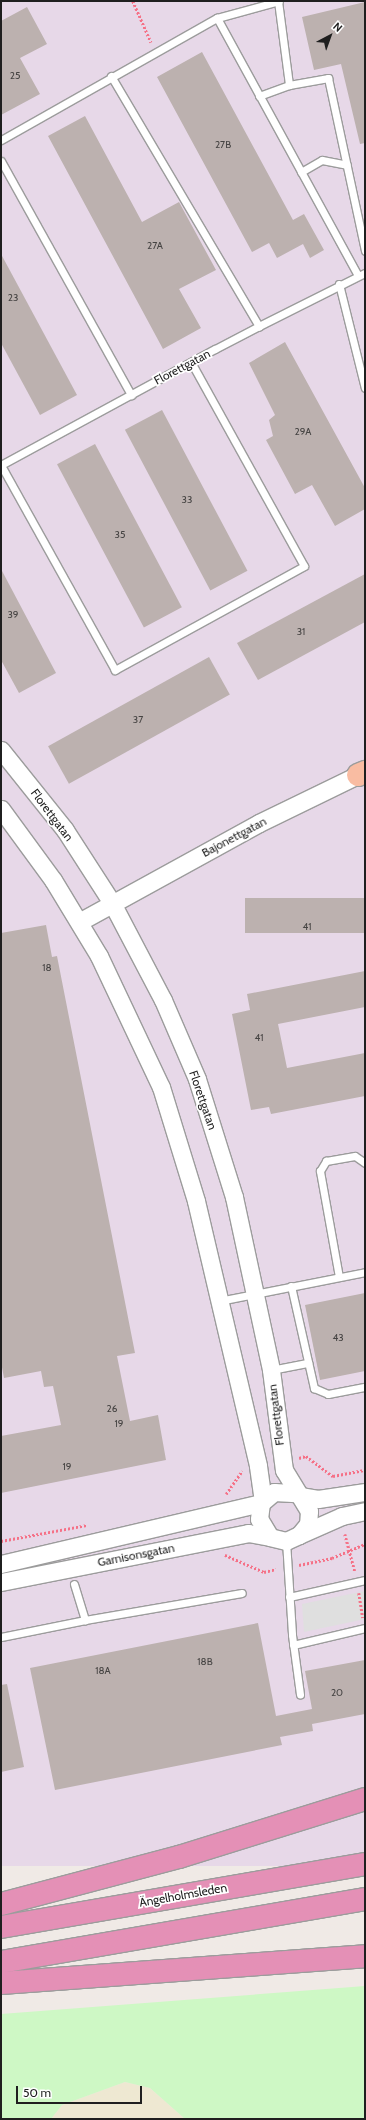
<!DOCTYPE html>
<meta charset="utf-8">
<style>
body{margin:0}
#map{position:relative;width:366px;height:2120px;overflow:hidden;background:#f0eae6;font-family:Cabin,sans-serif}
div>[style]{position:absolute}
.industrial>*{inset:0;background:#e7d8e8;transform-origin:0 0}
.farmland>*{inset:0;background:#eee8d2}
.park>*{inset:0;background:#cef8c5}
.parking>*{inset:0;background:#dfdfdf}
.building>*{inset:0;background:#bcb1af;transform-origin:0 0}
.path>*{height:2.5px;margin-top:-1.25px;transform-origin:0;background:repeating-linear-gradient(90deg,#f57187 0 2px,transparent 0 4px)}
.roads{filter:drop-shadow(1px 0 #9c9c9c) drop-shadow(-1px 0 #9c9c9c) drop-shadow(0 1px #9c9c9c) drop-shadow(0 -1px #9c9c9c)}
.service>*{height:7px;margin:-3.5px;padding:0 3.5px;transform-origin:3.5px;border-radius:3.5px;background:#fff}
.tertiary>*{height:17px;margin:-8.5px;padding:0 8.5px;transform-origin:8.5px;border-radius:8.5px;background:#fff}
.primary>*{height:22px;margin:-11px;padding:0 11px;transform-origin:11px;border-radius:11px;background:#f9bca2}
.motorway>*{height:22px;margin:-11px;padding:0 11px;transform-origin:11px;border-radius:11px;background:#e490b6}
span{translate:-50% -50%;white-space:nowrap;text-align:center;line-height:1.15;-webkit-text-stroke:3.5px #fff;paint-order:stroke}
.number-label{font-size:10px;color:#464443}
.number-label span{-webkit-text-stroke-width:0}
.street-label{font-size:12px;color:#1f1f1f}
.frame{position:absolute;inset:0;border:2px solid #1f1f1f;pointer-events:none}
.north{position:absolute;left:310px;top:16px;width:40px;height:40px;-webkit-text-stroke:3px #fff;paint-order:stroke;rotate:41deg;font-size:11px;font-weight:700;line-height:16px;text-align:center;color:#1f1f1f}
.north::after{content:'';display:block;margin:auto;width:14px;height:18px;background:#1f1f1f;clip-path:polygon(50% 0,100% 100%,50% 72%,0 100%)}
.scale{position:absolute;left:16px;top:2086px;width:126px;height:18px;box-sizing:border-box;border:2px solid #1f1f1f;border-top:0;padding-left:5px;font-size:12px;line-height:14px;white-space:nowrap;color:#1f1f1f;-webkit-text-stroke:3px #fff;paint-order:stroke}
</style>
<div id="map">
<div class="industrial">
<div style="left:1px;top:1px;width:364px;height:1865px"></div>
</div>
<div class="farmland">
<div style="clip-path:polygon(125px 2082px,150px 2088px,185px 2119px,51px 2119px,62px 2105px)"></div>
</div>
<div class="park">
<div style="clip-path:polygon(365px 1986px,365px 2119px,185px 2119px,150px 2088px,125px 2082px,62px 2105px,51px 2119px,1px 2119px,1px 2014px)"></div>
</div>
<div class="parking">
<div style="clip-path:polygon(365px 1591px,365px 1619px,304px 1632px,302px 1604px)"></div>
</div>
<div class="building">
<div style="clip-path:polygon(365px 2px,365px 143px,360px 144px,341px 64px,314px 70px,302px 17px)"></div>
<div style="clip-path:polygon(27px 7px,47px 44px,20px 58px,40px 94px,1px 115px,1px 21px)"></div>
<div style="clip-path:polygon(202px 52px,293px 220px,304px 214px,324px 250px,310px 258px,303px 244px,277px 258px,269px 243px,252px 252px,157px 77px)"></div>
<div style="clip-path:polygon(85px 116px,142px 222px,179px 202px,216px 270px,179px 289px,201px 328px,163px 349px,48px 136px)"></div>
<div style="clip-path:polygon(1px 254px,77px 395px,40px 415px,1px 343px)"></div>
<div style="clip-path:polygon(285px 342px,365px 488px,365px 509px,335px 526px,312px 485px,295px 494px,266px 440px,273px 436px,269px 420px,275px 415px,249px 363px)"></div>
<div style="left:162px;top:410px;width:182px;height:42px;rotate:62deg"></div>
<div style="left:95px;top:444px;width:185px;height:43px;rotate:62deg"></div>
<div style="clip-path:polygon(1px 569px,56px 673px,19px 693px,1px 660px)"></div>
<div style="clip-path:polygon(365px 574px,365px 622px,258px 680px,237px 643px)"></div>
<div style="left:209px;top:657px;width:43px;height:184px;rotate:61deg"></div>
<div style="left:365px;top:898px;width:35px;height:120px;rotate:90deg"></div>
<div style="clip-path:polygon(46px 925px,52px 957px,57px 956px,135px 1353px,117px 1356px,130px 1421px,158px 1415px,166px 1460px,1px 1493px,1px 1436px,61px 1425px,53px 1386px,44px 1387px,41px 1371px,4px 1378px,1px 1362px,1px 933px)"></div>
<div style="clip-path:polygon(365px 971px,365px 1007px,278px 1024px,287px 1068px,365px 1053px,365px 1096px,271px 1114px,269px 1107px,251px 1110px,232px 1014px,250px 1010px,247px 994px)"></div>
<div style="clip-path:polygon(365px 1293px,365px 1371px,320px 1380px,305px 1305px)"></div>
<div style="clip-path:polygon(258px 1623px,276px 1716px,312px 1709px,305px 1671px,365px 1660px,365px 1714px,312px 1724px,313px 1731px,280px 1737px,282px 1745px,55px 1790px,30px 1668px)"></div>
<div style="clip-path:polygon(7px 1684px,24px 1767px,1px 1772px,1px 1685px)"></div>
</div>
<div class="path">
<div style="left:133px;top:1px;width:45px;rotate:66.3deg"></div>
<div style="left:299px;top:1458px;width:7px;rotate:-16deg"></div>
<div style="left:306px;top:1456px;width:34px;rotate:37deg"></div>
<div style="left:333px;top:1476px;width:33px;rotate:-11deg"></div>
<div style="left:226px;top:1494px;width:28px;rotate:-55deg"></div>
<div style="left:345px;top:1534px;width:38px;rotate:75deg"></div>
<div style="left:1px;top:1541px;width:87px;rotate:-10.5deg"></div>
<div style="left:225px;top:1555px;width:43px;rotate:23.6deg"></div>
<div style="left:264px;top:1572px;width:12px;rotate:-14deg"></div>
<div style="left:299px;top:1565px;width:34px;rotate:-12deg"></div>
<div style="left:332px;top:1558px;width:36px;rotate:-23deg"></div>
<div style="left:359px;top:1593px;width:25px;rotate:81deg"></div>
</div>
<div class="roads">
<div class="service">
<div style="left:278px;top:1px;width:85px;rotate:82.5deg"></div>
<div style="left:289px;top:85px;width:40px;rotate:-10deg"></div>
<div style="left:328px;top:78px;width:177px;rotate:77.9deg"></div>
<div style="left:217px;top:18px;width:64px;rotate:-15.3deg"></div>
<div style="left:111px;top:76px;width:291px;rotate:59.4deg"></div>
<div style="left:259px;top:96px;width:32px;rotate:-20deg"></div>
<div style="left:1px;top:140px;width:248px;rotate:-29.5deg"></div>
<div style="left:217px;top:18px;width:292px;rotate:61.3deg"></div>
<div style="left:1px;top:161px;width:268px;rotate:60.9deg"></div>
<div style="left:301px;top:172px;width:24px;rotate:-30deg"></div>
<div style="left:322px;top:160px;width:25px;rotate:11deg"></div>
<div style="left:339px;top:284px;width:107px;rotate:76deg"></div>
<div style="left:191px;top:362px;width:233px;rotate:61deg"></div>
<div style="left:304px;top:566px;width:216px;rotate:151.2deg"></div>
<div style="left:115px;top:670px;width:235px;rotate:-119.1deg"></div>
<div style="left:1px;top:465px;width:243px;rotate:-28.5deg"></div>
<div style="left:215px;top:349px;width:50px;rotate:-27.6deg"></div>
<div style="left:259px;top:326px;width:119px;rotate:-26.6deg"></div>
<div style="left:339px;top:1277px;width:108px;rotate:-100.2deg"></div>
<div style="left:320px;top:1171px;width:12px;rotate:-59deg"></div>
<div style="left:326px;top:1161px;width:29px;rotate:-10deg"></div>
<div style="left:355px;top:1156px;width:12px;rotate:35deg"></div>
<div style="left:291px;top:1286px;width:105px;rotate:77.3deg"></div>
<div style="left:314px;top:1388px;width:15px;rotate:23deg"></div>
<div style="left:328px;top:1394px;width:38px;rotate:-11deg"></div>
<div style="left:219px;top:1301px;width:149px;rotate:-11.2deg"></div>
<div style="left:271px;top:1370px;width:38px;rotate:-11deg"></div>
<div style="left:286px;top:1541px;width:94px;rotate:86.3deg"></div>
<div style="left:292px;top:1635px;width:60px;rotate:82.3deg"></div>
<div style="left:74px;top:1584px;width:38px;rotate:73deg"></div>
<div style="left:85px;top:1620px;width:159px;rotate:-9.8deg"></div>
<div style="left:289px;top:1597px;width:78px;rotate:-12.6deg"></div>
<div style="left:1px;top:1637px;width:86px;rotate:-11.4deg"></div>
<div style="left:293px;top:1645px;width:74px;rotate:-13.3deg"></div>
</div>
<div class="tertiary">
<div style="left:1px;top:750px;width:102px;rotate:51.3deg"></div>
<div style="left:65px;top:830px;width:87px;rotate:57.2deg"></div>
<div style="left:112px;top:903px;width:110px;rotate:62.3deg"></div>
<div style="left:163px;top:1000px;width:86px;rotate:66.7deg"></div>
<div style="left:197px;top:1079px;width:124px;rotate:72.6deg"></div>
<div style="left:234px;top:1197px;width:177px;rotate:77.9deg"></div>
<div style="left:271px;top:1370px;width:101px;rotate:82.6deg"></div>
<div style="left:284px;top:1470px;width:48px;rotate:58.6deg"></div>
<div style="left:309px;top:1511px;width:13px;rotate:94deg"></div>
<div style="left:308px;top:1524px;width:14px;rotate:129deg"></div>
<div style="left:299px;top:1535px;width:14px;rotate:155deg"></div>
<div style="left:286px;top:1541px;width:16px;rotate:-166deg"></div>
<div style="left:270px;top:1537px;width:21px;rotate:-121deg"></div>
<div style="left:259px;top:1519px;width:16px;rotate:-83deg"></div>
<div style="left:261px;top:1503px;width:17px;rotate:-40deg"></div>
<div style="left:274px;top:1492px;width:22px;rotate:3deg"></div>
<div style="left:1px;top:809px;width:88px;rotate:53.8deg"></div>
<div style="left:53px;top:880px;width:89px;rotate:58.8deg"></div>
<div style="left:99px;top:956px;width:145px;rotate:64.7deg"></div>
<div style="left:161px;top:1087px;width:119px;rotate:72.9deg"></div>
<div style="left:196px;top:1201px;width:272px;rotate:76.8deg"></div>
<div style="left:258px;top:1466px;width:35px;rotate:82deg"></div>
<div style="left:79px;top:922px;width:205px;rotate:-28.8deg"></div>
<div style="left:259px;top:823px;width:110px;rotate:-25.9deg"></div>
<div style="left:300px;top:1496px;width:18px;rotate:9deg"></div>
<div style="left:318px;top:1499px;width:48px;rotate:-8.5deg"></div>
<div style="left:299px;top:1535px;width:47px;rotate:-23.8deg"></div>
<div style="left:342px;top:1516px;width:24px;rotate:-12deg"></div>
<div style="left:1px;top:1564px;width:267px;rotate:-13.2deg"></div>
<div style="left:1px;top:1582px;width:252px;rotate:-11.2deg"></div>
<div style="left:248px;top:1533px;width:22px;rotate:10deg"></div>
</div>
<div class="primary">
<div style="left:358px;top:775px;width:8px;rotate:-23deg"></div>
</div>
<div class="motorway">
<div style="left:1px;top:1904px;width:184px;rotate:-14.8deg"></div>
<div style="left:179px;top:1857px;width:195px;rotate:-17.3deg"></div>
<div style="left:1px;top:1927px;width:369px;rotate:-9.8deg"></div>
<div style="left:1px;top:1962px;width:369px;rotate:-9.8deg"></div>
<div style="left:1px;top:1983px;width:365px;rotate:-4.2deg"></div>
</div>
</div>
<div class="number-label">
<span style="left:15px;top:76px">25</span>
<span style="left:223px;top:145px">27B</span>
<span style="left:155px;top:246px">27A</span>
<span style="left:13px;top:298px">23</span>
<span style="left:303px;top:432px">29A</span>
<span style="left:187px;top:500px">33</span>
<span style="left:120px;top:535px">35</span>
<span style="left:13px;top:615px">39</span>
<span style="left:301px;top:632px">31</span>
<span style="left:138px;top:720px">37</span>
<span style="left:307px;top:927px">41</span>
<span style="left:47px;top:968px">18</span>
<span style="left:259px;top:1038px">41</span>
<span style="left:338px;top:1338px">43</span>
<span style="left:112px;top:1409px">26</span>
<span style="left:119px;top:1424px">19</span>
<span style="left:67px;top:1467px">19</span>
<span style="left:205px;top:1662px">18B</span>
<span style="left:103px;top:1671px">18A</span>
<span style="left:337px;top:1693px">20</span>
</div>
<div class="street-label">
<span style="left:182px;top:367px;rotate:-28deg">Florettgatan</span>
<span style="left:52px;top:815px;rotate:53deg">Florettgatan</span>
<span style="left:234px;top:837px;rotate:-28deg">Bajonettgatan</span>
<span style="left:203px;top:1100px;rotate:71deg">Florettgatan</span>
<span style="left:276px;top:1415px;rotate:-97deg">Florettgatan</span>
<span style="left:136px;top:1555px;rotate:-11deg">Garnisonsgatan</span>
<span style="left:183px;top:1895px;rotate:-10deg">Ängelholmsleden</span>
</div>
<div class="frame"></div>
<div class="north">N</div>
<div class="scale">50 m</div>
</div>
